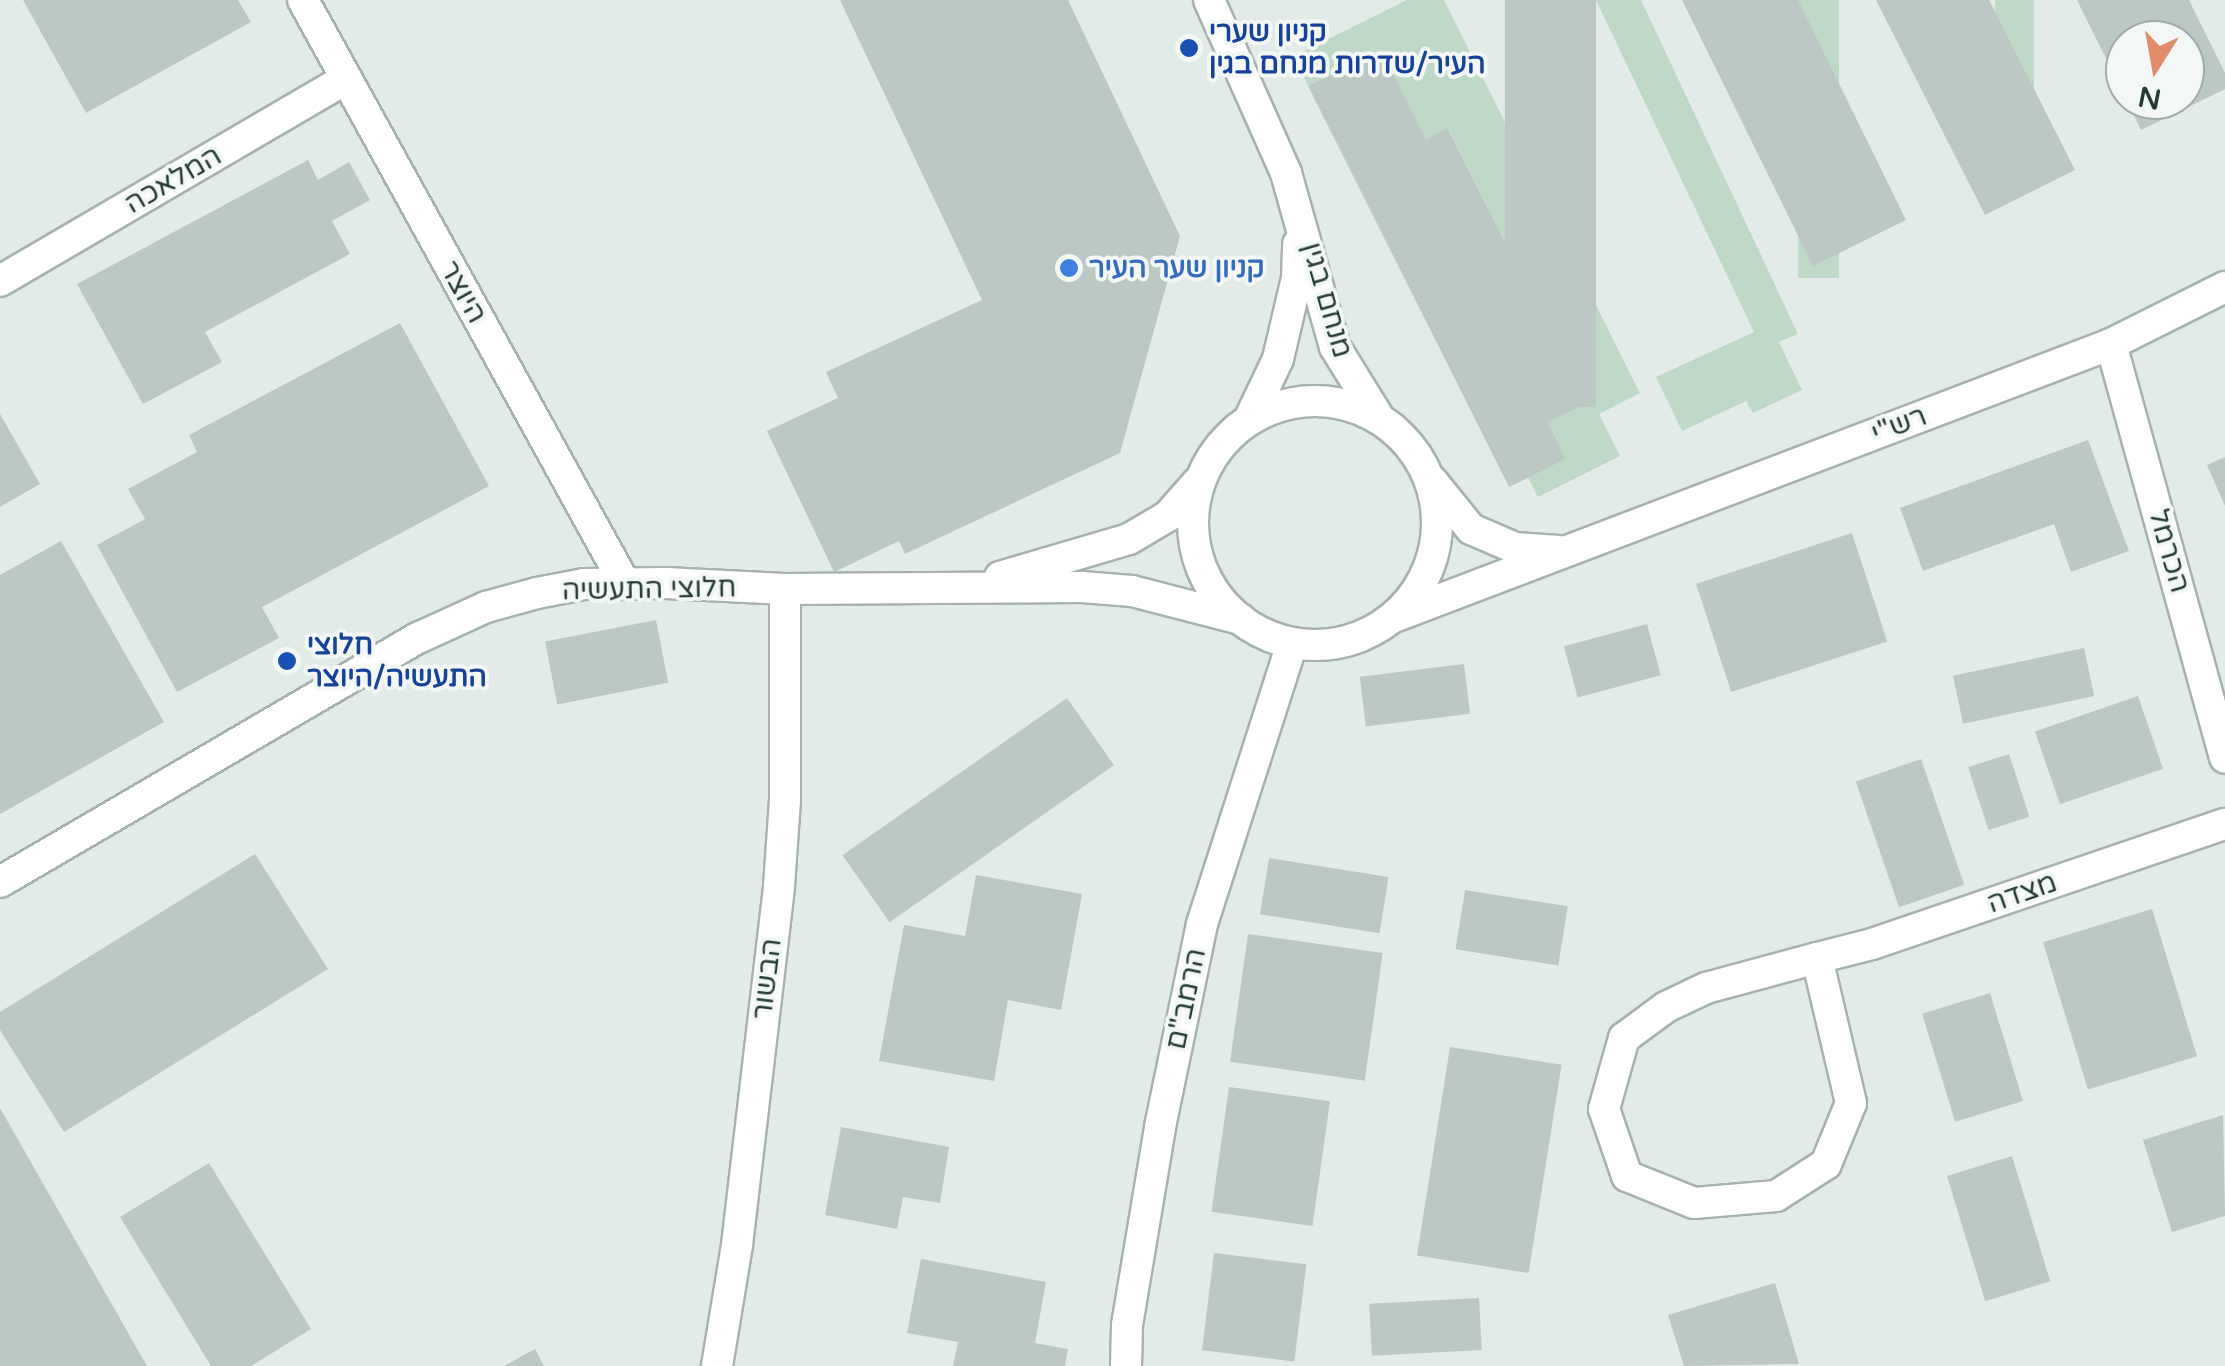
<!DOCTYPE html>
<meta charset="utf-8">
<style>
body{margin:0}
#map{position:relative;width:2225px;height:1366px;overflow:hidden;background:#e3ebe8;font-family:"Varela Round","Noto Sans Hebrew",sans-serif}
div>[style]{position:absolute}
.green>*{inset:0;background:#bed9c7;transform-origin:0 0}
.building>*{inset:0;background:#bbc8c4;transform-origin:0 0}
.roads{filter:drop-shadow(2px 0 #a6b2af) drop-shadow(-2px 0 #a6b2af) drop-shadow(0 2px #a6b2af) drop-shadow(0 -2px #a6b2af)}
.minor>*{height:30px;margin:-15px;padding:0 15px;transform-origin:15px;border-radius:15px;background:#fff}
.tertiary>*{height:30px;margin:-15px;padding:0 15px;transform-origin:15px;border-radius:15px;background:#fff}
.tertiary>.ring{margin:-15px;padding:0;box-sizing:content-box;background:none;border:30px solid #fff;border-radius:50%}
.dots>*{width:28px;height:28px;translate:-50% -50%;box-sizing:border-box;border:5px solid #f3f8f6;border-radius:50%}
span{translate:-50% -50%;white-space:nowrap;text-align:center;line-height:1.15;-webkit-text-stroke:8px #f3f8f6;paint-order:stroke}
.transit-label{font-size:28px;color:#164399;font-weight:700}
.left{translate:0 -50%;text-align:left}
.street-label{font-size:28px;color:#253a35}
.shop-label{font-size:28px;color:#366cbe;font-weight:700}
.north{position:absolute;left:2105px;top:20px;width:100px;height:100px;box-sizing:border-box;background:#f3f8f6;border:2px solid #a1aca9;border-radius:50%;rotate:191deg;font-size:28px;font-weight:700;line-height:40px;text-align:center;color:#253a35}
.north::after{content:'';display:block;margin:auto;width:35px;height:45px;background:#e18d6b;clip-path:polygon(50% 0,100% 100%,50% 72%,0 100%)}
</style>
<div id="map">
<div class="green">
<div style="clip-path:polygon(1407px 0,1444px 0,1640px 393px,1599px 414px,1620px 456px,1538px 497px,1528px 477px,1566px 459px,1548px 422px,1585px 403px,1449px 129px,1426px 140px,1381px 50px,1308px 86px,1294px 56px)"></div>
<div style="clip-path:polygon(1596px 0,1641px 0,1798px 334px,1779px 342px,1802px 390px,1753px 413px,1746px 401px,1682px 431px,1656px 377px,1754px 332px)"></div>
<div style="left:1798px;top:0;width:41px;height:278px"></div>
<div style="left:1995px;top:0;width:39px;height:184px"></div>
</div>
<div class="building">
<div style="clip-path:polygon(23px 0,238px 0,251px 22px,86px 113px)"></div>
<div style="clip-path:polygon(840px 0,1068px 0,1180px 236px,1120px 453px,905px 554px,899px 541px,834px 572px,767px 431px,838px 398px,826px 372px,982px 300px)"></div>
<div style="left:1505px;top:0;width:91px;height:407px"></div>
<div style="clip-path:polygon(1682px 0,1798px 0,1906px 220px,1813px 266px)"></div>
<div style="clip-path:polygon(1876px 0,1989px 0,2075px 170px,1985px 215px)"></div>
<div style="clip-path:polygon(2077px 0,2189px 0,2225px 73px,2225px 89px,2141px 130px,2126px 100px,2185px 100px,2185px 40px,2125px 40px,2125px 97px)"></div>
<div style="clip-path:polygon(1382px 50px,1426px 140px,1448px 128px,1586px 404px,1548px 422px,1566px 459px,1509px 487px,1308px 86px)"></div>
<div style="clip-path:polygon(308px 160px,318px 180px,349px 162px,370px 200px,332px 221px,350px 254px,205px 332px,222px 362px,143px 404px,77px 284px)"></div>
<div style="clip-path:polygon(400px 323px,489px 486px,262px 607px,279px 638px,177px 692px,97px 545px,145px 519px,128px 489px,197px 452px,189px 435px)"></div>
<div style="clip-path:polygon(0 414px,40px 484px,0 507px)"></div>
<div style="clip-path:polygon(2088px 440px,2129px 551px,2071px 572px,2054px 524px,1923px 571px,1900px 508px)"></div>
<div style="clip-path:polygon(2225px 457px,2225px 506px,2207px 465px)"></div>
<div style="left:1852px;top:533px;width:114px;height:164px;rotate:72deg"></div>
<div style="clip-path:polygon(61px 541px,164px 722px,0 814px,0 575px)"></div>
<div style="left:656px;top:620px;width:64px;height:113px;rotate:79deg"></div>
<div style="left:1647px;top:624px;width:53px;height:86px;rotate:75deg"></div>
<div style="left:2084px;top:648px;width:49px;height:134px;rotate:78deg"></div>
<div style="left:1464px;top:664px;width:50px;height:105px;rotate:83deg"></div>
<div style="left:2138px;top:696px;width:77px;height:109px;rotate:71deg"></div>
<div style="left:1067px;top:698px;width:82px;height:274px;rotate:55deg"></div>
<div style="left:2009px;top:754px;width:66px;height:43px;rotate:72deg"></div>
<div style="left:1921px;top:759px;width:133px;height:69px;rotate:71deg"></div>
<div style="clip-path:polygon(255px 854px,328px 969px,64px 1132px,0 1030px,0 1012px)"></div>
<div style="left:1269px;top:858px;width:121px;height:57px;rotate:9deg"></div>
<div style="clip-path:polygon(976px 875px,1082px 894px,1061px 1010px,1008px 1000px,994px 1081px,879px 1061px,904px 925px,965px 936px)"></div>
<div style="left:1465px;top:890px;width:104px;height:60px;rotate:9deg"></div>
<div style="left:2152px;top:909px;width:154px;height:114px;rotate:73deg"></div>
<div style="left:1248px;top:934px;width:136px;height:129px;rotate:8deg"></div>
<div style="left:1990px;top:993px;width:113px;height:71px;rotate:73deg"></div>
<div style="left:1450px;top:1047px;width:113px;height:211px;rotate:9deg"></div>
<div style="left:1229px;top:1087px;width:102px;height:126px;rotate:8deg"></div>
<div style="clip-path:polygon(0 1108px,147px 1366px,0 1366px)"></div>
<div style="clip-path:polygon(2223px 1115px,2225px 1216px,2172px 1232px,2143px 1140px)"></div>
<div style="clip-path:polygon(841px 1127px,949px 1147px,940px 1203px,903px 1197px,897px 1229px,825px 1215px)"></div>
<div style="left:2012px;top:1156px;width:131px;height:68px;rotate:73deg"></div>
<div style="clip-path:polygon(209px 1163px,311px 1329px,251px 1366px,211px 1366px,120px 1217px)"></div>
<div style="left:1214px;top:1253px;width:93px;height:98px;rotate:7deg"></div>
<div style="clip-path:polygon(921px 1259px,1046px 1282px,1035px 1343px,1068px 1349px,1065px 1366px,953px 1366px,958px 1342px,907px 1333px)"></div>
<div style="clip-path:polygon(1775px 1283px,1799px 1364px,1684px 1366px,1668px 1315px)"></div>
<div style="left:1479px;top:1298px;width:52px;height:110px;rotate:87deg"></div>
<div style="clip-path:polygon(535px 1349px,544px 1366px,504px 1366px)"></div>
</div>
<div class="roads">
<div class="minor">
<div style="left:303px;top:0;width:667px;rotate:61.13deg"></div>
<div style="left:0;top:281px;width:401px;rotate:-30.3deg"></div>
<div style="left:2111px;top:344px;width:429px;rotate:74.6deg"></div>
<div style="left:1817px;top:958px;width:149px;rotate:76.8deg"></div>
<div style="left:1851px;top:1103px;width:66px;rotate:112.3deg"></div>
<div style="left:1826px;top:1164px;width:59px;rotate:147.4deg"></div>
<div style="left:1776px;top:1196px;width:82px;rotate:175.1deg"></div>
<div style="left:1694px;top:1203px;width:72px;rotate:-158.1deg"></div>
<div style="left:1627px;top:1176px;width:71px;rotate:-108.9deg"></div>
<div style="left:1604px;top:1109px;width:74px;rotate:-74.3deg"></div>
<div style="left:1624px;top:1038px;width:52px;rotate:-36.4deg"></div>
<div style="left:1666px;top:1007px;width:44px;rotate:-25.4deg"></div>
<div style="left:1706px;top:988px;width:115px;rotate:-15.1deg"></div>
<div style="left:1817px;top:958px;width:57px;rotate:-14.3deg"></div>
<div style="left:1872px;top:944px;width:373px;rotate:-18.8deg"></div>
</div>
<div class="tertiary">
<div style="left:1209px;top:0;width:189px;rotate:66deg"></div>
<div style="left:1286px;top:173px;width:181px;rotate:74.3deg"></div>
<div style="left:1335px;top:347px;width:84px;rotate:58.2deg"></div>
<div class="ring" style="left:1193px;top:401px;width:214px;height:214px"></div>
<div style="left:1249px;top:420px;width:68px;rotate:-64.6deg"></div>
<div style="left:1278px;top:359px;width:83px;rotate:-76.8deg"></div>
<div style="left:1297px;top:278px;width:34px;rotate:-88deg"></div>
<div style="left:1432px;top:481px;width:62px;rotate:50.9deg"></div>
<div style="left:1471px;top:529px;width:48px;rotate:23.4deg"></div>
<div style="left:1515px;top:548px;width:44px;rotate:3.9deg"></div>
<div style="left:1000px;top:577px;width:134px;rotate:-16.4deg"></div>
<div style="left:1129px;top:539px;width:45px;rotate:-30.5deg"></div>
<div style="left:1168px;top:516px;width:44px;rotate:-48.7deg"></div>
<div style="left:1394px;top:617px;width:767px;rotate:-20.84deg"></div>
<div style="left:2111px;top:344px;width:127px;rotate:-26.6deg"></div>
<div style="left:0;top:882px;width:484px;rotate:-30.3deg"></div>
<div style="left:418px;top:638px;width:75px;rotate:-24.5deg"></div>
<div style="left:486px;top:607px;width:53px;rotate:-15.4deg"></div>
<div style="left:537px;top:593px;width:48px;rotate:-10.8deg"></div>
<div style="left:584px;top:584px;width:82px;rotate:-0.7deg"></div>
<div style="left:666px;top:583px;width:119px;rotate:2.9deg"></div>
<div style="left:785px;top:589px;width:297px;rotate:-0.4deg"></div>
<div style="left:1082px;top:587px;width:50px;rotate:4.6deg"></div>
<div style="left:1132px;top:591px;width:112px;rotate:14.5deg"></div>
<div style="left:717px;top:1366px;width:123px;rotate:-80.6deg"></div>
<div style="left:737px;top:1245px;width:361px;rotate:-83.3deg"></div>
<div style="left:779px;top:886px;width:85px;rotate:-86deg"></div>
<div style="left:785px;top:801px;width:212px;rotate:-90deg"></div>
<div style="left:1126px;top:1366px;width:41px;rotate:-88.6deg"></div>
<div style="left:1127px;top:1325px;width:206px;rotate:-80.5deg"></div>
<div style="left:1161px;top:1122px;width:202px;rotate:-78.3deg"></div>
<div style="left:1202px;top:924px;width:295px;rotate:-72.2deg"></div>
</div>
</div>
<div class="dots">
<div style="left:1189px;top:48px;background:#1a4fb4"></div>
<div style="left:1069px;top:268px;background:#3f7fe0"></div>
<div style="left:287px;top:661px;background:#1a4fb4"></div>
</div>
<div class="transit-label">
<span class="left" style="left:1209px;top:48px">קניון שערי<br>העיר/שדרות מנחם בגין</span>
<span class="left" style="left:307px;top:661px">חלוצי<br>התעשיה/היוצר</span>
</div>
<div class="street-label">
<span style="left:173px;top:180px;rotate:-30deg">המלאכה</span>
<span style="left:463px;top:292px;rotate:61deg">היוצר</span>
<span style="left:1327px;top:300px;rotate:74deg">מנחם בגין</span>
<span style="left:1899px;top:425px;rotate:-21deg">רש"י</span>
<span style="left:2169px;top:551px;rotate:74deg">הכרמל</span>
<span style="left:649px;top:589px;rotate:-1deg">חלוצי התעשיה</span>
<span style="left:2022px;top:893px;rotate:-19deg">מצדה</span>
<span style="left:767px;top:979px;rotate:-83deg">הבשור</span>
<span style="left:1186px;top:999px;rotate:-78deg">הרמב"ם</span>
</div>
<div class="shop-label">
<span class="left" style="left:1089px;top:268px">קניון שער העיר</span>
</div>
<div class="north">N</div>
</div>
